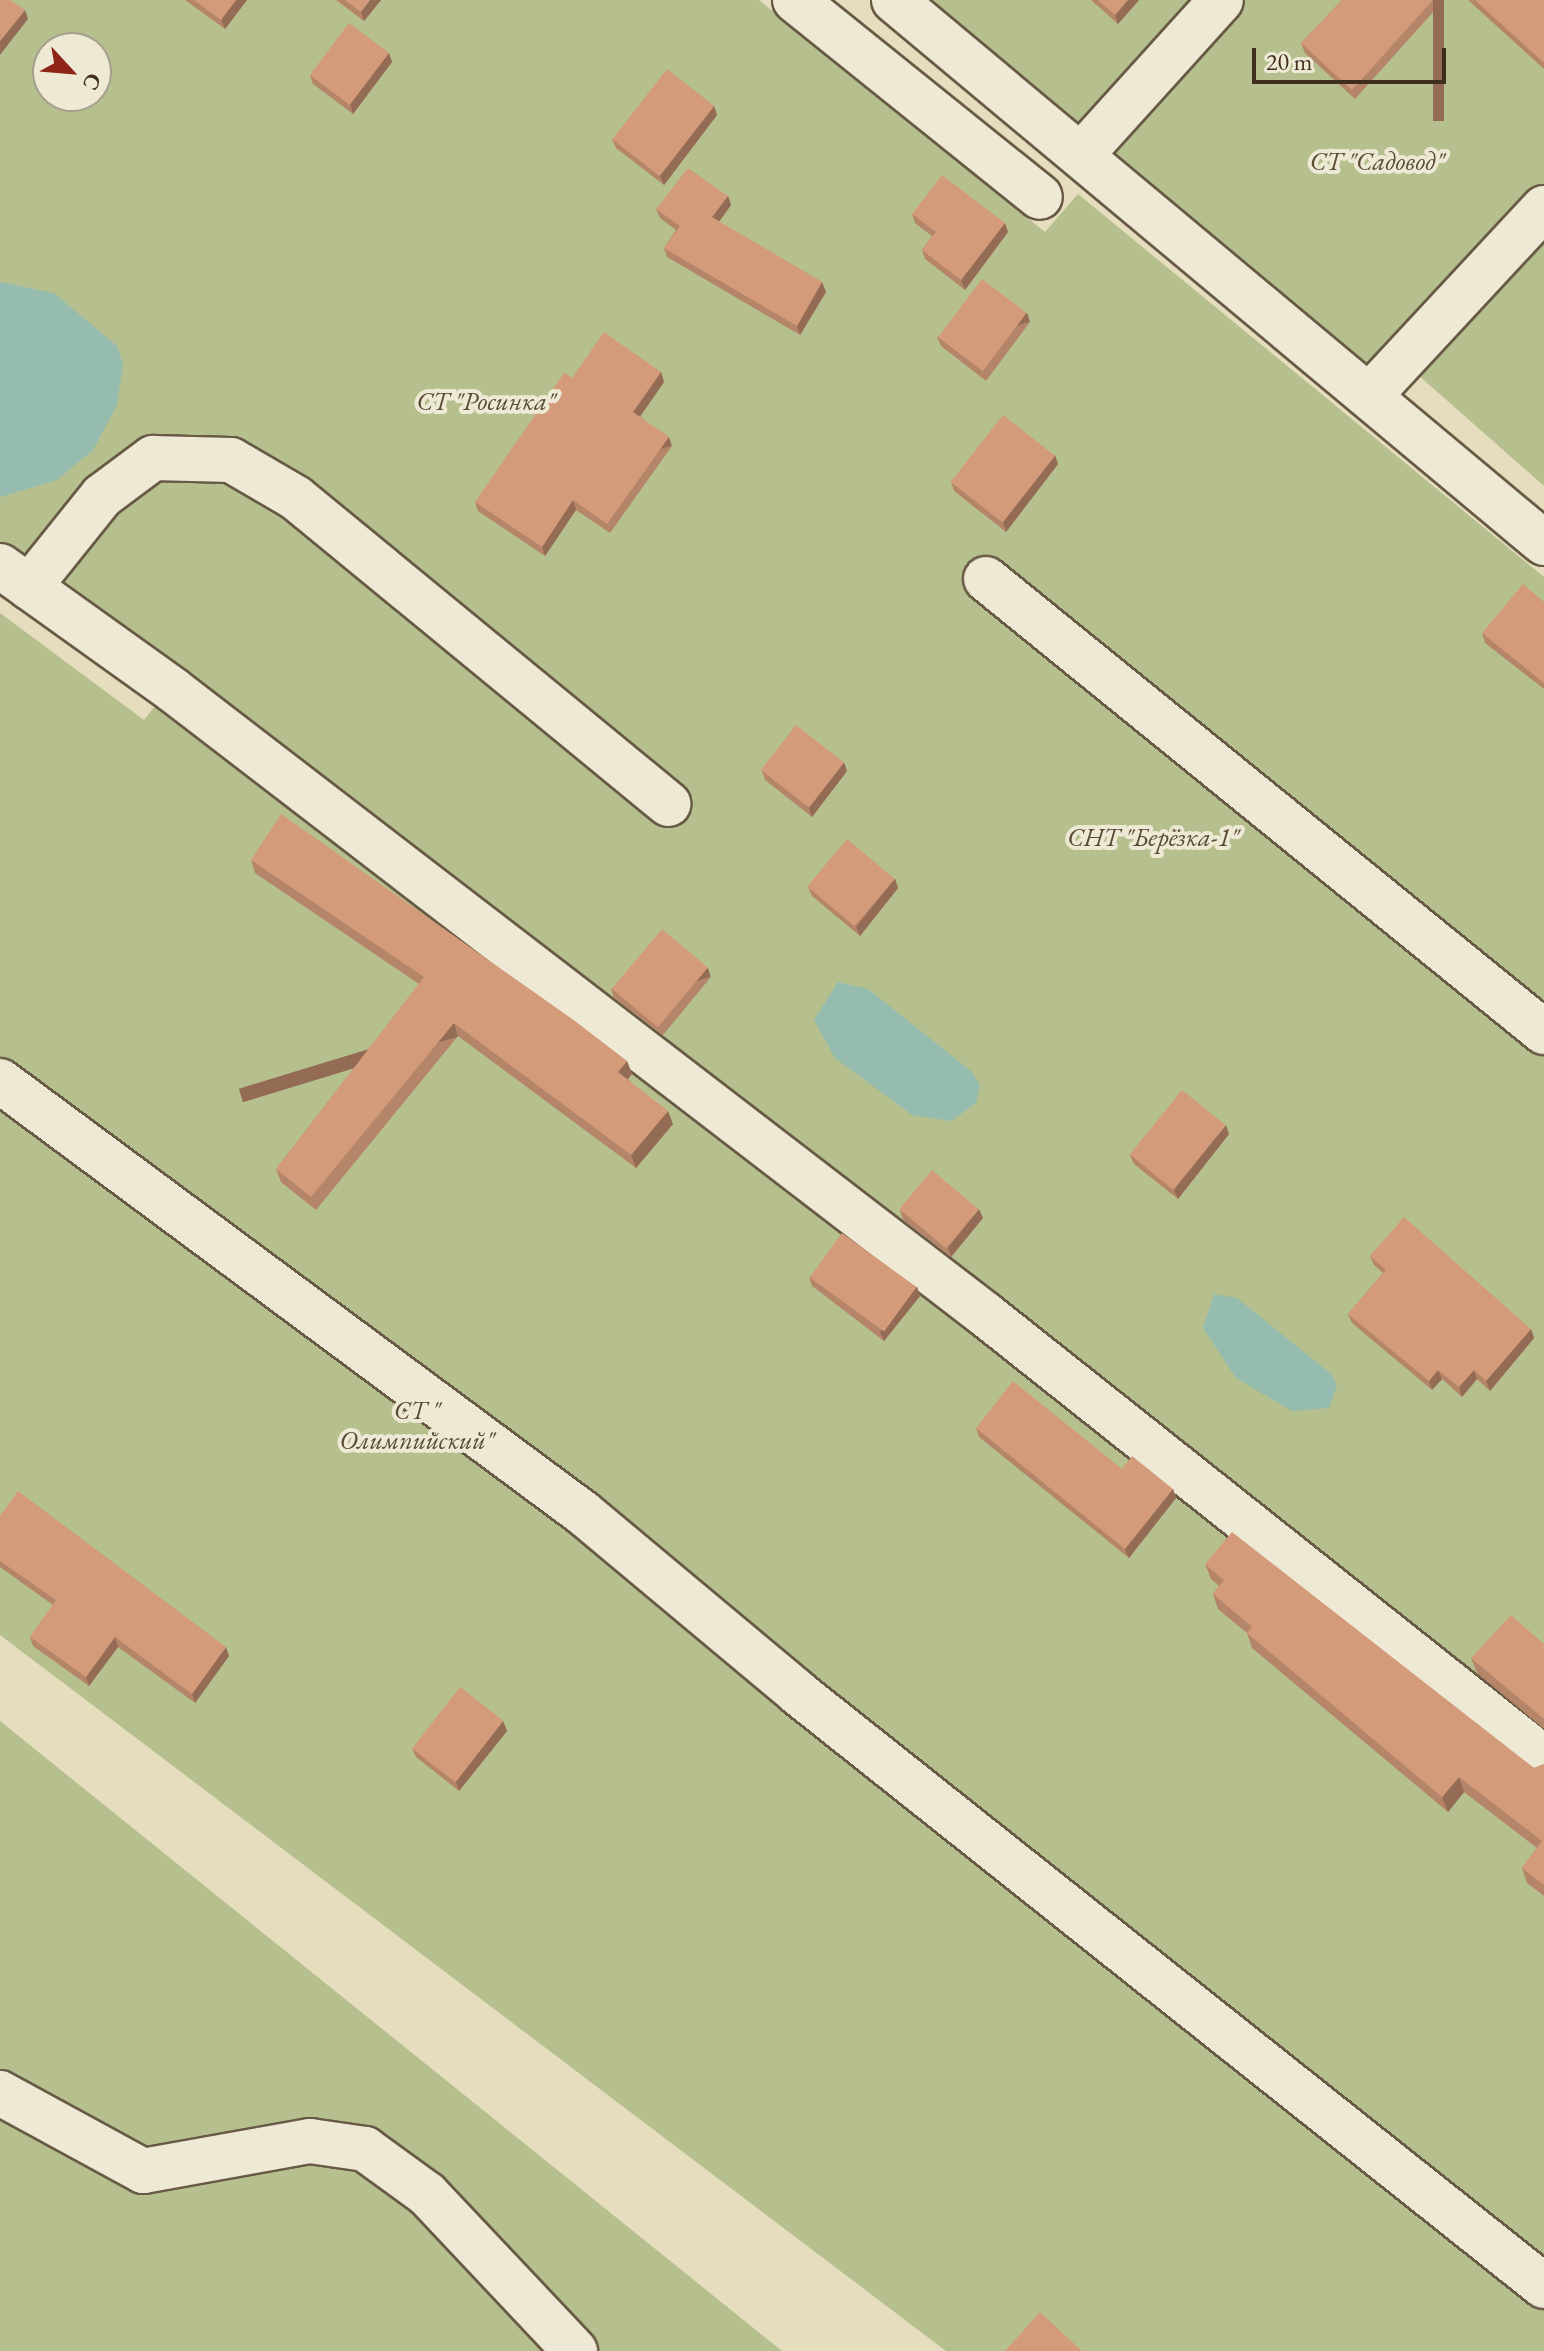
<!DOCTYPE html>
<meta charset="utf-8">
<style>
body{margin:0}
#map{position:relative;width:1544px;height:2351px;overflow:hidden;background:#e5ddbd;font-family:"EB Garamond",serif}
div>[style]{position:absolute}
.green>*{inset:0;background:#b6c08f}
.water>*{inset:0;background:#96bcaf}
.roads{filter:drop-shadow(2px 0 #685a45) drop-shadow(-2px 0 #685a45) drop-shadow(0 2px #685a45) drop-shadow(0 -2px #685a45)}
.minor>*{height:44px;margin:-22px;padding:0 22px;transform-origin:22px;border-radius:22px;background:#eee9d4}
.wall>*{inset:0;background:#b58569}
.shaded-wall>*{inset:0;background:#946c55;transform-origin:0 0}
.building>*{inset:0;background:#d39b7a;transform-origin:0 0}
span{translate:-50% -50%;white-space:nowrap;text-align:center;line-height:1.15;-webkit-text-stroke:8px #eee9d4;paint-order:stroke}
.park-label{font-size:26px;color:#574b34;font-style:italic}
.north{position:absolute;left:32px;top:32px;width:80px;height:80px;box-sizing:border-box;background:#eee9d4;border:2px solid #a89e8b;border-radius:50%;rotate:116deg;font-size:22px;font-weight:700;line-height:32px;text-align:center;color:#3f2e1d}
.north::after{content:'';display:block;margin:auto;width:28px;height:36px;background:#8f2418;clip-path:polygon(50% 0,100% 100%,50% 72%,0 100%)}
.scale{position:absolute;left:1252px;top:48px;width:194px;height:36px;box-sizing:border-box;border:4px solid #3f2e1d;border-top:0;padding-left:10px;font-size:24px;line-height:28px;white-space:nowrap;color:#3f2e1d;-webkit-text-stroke:6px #eee9d4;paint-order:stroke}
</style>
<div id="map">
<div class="green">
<div style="clip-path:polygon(evenodd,0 0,759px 0,1045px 232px,1078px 194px,1544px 577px,1544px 1745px,111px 622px,0 544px,0 0,48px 48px,96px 48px,96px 96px,48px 96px,48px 48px)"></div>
<div style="clip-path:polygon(928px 0,1544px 0,1544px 486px,1417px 374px,1369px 369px)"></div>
<div style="clip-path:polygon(0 613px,144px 720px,157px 703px,452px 924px,1544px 1777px,1544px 2351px,946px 2351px,0 1635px)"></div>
<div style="clip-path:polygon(0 1721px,782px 2351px,0 2351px)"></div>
</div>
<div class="water">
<div style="clip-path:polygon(0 282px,54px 293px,117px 346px,123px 364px,117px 405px,93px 450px,57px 480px,0 497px)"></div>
<div style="clip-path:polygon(838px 982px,868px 989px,971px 1071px,980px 1085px,976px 1103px,951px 1121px,912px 1115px,835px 1058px,814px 1020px)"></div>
<div style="clip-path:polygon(1214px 1294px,1237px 1298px,1331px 1374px,1337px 1385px,1329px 1408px,1292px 1411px,1236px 1378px,1203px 1328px)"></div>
</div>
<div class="roads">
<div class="minor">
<div style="left:795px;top:0;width:314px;rotate:38.8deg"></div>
<div style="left:894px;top:0;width:847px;rotate:39.87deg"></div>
<div style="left:1082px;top:154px;width:207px;rotate:-47.9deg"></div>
<div style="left:1371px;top:394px;width:254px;rotate:-47.1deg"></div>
<div style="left:0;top:566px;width:213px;rotate:35.6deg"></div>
<div style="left:173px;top:690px;width:1025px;rotate:37.55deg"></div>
<div style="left:986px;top:1315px;width:712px;rotate:38.45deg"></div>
<div style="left:986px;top:579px;width:719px;rotate:39.07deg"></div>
<div style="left:29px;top:587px;width:117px;rotate:-51.3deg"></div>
<div style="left:102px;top:496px;width:64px;rotate:-36.7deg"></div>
<div style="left:153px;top:458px;width:78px;rotate:1.5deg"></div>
<div style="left:231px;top:460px;width:75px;rotate:30.3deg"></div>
<div style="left:296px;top:498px;width:482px;rotate:39.4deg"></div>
<div style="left:0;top:1081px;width:726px;rotate:36.54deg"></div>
<div style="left:583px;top:1513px;width:280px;rotate:39.9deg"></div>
<div style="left:798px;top:1693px;width:953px;rotate:38.48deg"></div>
<div style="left:0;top:2093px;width:163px;rotate:28.6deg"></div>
<div style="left:143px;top:2171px;width:170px;rotate:-10.2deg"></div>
<div style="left:310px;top:2141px;width:56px;rotate:8.3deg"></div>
<div style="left:365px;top:2149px;width:77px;rotate:36deg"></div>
<div style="left:427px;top:2194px;width:216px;rotate:46.7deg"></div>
</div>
</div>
<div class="wall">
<div style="clip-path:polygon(185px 0,247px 0,225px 29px)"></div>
<div style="clip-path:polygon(336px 0,381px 0,364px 21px)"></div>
<div style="clip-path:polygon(1091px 0,1139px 0,1118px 24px)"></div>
<div style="clip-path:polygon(1342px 0,1444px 0,1355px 99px,1305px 53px,1301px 43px)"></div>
<div style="clip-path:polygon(1468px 0,1544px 0,1544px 69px)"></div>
<div style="clip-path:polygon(389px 53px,392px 62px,353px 114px,313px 84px,310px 75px)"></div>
<div style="clip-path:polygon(714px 106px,717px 115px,664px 185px,616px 148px,612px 139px)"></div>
<div style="clip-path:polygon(728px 196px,731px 205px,719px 222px,822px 282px,826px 292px,800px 335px,667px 257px,664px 248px,676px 230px,660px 218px,656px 209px)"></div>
<div style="clip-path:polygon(912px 214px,1005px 223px,1008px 232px,965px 290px,925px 259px,922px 250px,932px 236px,915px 223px)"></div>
<div style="clip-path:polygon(1027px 313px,1030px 322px,986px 381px,941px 346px,937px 337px)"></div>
<div style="clip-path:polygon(661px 372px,664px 382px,640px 416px,672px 446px,610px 533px,576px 510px,545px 556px,478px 511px,475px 502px,572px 378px)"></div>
<div style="clip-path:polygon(1058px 464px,1006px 532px,954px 491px,951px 482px)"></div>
<div style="clip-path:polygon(1544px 602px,1544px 689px,1485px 643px,1482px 633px)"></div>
<div style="clip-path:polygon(762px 771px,847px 771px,812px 817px,765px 780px)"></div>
<div style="clip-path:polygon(251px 860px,627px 1061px,632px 1074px,628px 1079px,673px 1124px,636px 1168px,458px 1036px,316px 1210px,281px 1182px,276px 1169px,419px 984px,255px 873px)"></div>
<div style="clip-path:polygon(895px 879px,898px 888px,860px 936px,812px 896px,808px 887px)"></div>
<div style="clip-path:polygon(711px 977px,663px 1035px,614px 998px,611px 988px)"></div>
<div style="clip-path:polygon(1229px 1134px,1178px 1199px,1134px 1164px,1130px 1155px)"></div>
<div style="clip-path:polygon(900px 1210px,983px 1218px,951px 1257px,903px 1220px)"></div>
<div style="clip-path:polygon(1370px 1256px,1531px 1329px,1534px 1338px,1490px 1391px,1477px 1379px,1462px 1397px,1442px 1379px,1432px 1390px,1352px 1323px,1348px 1314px,1383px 1273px,1374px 1265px)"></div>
<div style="clip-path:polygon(809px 1277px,917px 1287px,920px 1296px,884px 1341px,812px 1286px)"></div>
<div style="clip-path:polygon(976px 1428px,1122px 1469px,1173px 1489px,1176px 1498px,1129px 1558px,979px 1437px)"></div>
<div style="clip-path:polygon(0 1516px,229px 1656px,195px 1703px,118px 1647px,89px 1686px,33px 1646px,30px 1637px,53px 1605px,0 1567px)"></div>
<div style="clip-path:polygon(1205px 1564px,1534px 1768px,1544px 1764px,1544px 1896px,1527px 1883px,1522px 1868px,1537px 1848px,1464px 1792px,1448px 1812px,1252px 1648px,1247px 1633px,1218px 1609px,1213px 1594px,1219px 1586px,1211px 1579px)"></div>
<div style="clip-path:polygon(1544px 1644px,1544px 1729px,1477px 1673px,1471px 1658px)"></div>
<div style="clip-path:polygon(503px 1721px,507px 1731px,459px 1791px,416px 1757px,412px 1748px)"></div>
</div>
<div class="shaded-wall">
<div style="clip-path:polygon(236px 0,247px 0,225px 29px,221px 20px)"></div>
<div style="clip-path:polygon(370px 0,381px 0,364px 21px,361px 12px)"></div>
<div style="clip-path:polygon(1128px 0,1139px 0,1118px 24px,1115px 15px)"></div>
<div style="left:1433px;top:0;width:11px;height:121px"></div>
<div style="clip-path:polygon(25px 10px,28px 19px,0 55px,0 41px)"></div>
<div style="clip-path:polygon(389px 53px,392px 62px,353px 114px,350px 104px)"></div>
<div style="clip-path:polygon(714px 106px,717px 115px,664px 185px,660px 176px)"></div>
<div style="clip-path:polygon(728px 196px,731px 205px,715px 227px,712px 217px)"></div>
<div style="clip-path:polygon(1005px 223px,1008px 232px,965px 290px,961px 280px)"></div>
<div style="clip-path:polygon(822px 282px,826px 292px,800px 335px,797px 326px)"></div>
<div style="left:1027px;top:313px;width:9px;height:74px;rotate:72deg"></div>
<div style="clip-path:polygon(661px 372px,664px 382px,637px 421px,633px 412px)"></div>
<div style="left:669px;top:437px;width:9px;height:107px;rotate:72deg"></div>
<div style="clip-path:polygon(1055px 455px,1058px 464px,1006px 532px,1003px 522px)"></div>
<div style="clip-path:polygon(573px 500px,576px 510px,545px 556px,542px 547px)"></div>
<div style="clip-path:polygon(844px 762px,847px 771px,812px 817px,809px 808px)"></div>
<div style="clip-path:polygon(895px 879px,898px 888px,860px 936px,856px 927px)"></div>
<div style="left:708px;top:968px;width:9px;height:75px;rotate:72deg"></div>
<div style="left:454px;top:1023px;width:14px;height:225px;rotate:73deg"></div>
<div style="clip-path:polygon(627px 1061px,632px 1074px,623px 1085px,618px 1072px)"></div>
<div style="clip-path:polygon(668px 1111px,673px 1124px,636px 1168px,631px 1155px)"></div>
<div style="clip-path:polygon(1226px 1125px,1229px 1134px,1178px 1199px,1174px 1190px)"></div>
<div style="clip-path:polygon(979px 1209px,983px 1218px,951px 1257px,948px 1248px)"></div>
<div style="clip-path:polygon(917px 1287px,920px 1296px,884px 1341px,880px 1332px)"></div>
<div style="clip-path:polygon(1531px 1329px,1534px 1338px,1490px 1391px,1486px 1381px)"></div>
<div style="clip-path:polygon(1438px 1370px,1442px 1379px,1432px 1390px,1429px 1381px)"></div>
<div style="clip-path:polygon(1474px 1370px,1477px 1379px,1462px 1397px,1459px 1387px)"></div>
<div style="clip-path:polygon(1173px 1489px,1176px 1498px,1129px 1558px,1125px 1549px)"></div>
<div style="clip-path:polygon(115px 1637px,118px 1647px,89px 1686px,86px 1677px)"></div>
<div style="clip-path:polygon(226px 1647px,229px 1656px,195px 1703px,192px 1694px)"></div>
<div style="clip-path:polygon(503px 1721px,507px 1731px,459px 1791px,456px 1782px)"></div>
<div style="clip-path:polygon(1459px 1777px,1464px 1792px,1448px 1812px,1442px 1797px)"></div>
</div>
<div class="building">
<div style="clip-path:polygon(0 0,10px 0,25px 10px,0 41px)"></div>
<div style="clip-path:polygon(194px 0,236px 0,221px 20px)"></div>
<div style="clip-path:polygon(345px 0,370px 0,361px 12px)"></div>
<div style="clip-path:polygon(1098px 0,1128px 0,1115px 15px)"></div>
<div style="clip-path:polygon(1342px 0,1433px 0,1352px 90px,1301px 43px)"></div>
<div style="clip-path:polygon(1475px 0,1544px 0,1544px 63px)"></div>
<div style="left:349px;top:23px;width:50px;height:65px;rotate:37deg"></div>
<div style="left:667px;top:69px;width:60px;height:89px;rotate:38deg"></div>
<div style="clip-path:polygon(688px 168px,728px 196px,712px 217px,822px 282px,797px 326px,664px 248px,680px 226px,656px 209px)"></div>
<div style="clip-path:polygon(942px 175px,1005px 223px,961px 280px,922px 250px,936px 232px,912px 214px)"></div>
<div style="left:982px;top:279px;width:56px;height:73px;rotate:37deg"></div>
<div style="clip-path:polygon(604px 332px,661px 372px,633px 412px,669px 437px,607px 524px,573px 500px,542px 547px,475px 502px,564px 373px,572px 378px)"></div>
<div style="left:1003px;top:415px;width:66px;height:85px;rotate:38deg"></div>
<div style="clip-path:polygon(1523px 584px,1544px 602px,1544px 683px,1482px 633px)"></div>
<div style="left:796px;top:725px;width:61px;height:57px;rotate:38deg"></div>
<div style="clip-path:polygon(281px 814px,575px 1021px,627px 1061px,618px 1072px,668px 1111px,631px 1155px,454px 1023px,311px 1197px,276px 1169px,424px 977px,251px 860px)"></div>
<div style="left:847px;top:839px;width:62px;height:62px;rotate:40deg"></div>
<div style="left:662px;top:929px;width:60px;height:78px;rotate:40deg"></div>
<div style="left:1182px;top:1090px;width:56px;height:83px;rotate:39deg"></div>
<div style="left:932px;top:1170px;width:61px;height:51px;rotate:40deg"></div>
<div style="clip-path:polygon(1404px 1217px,1531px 1329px,1486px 1381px,1474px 1370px,1459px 1387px,1438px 1370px,1429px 1381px,1348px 1314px,1386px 1270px,1370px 1256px)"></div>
<div style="left:842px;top:1233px;width:92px;height:55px;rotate:36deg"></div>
<div style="clip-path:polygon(1013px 1381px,1122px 1469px,1132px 1456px,1173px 1489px,1125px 1549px,976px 1428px)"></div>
<div style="clip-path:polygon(18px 1491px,226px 1647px,192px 1694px,115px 1637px,86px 1677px,30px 1637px,56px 1600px,0 1561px,0 1516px)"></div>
<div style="clip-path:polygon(1232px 1532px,1534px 1768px,1544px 1764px,1544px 1885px,1522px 1868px,1542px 1841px,1459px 1777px,1442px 1797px,1247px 1633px,1252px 1627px,1213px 1594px,1224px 1580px,1205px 1564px)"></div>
<div style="clip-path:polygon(1511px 1615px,1544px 1644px,1544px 1719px,1471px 1658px)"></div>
<div style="left:460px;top:1687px;width:55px;height:78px;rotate:38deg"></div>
<div style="clip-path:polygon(1040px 2312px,1082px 2351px,1005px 2351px)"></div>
</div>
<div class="park-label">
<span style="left:1377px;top:162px">СТ "Садовод"</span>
<span style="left:486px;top:402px">СТ "Росинка"</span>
<span style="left:1153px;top:838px">СНТ "Берёзка-1"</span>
<span style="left:417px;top:1426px">СТ "<br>Олимпийский"</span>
</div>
<div class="north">С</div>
<div class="scale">20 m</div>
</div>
